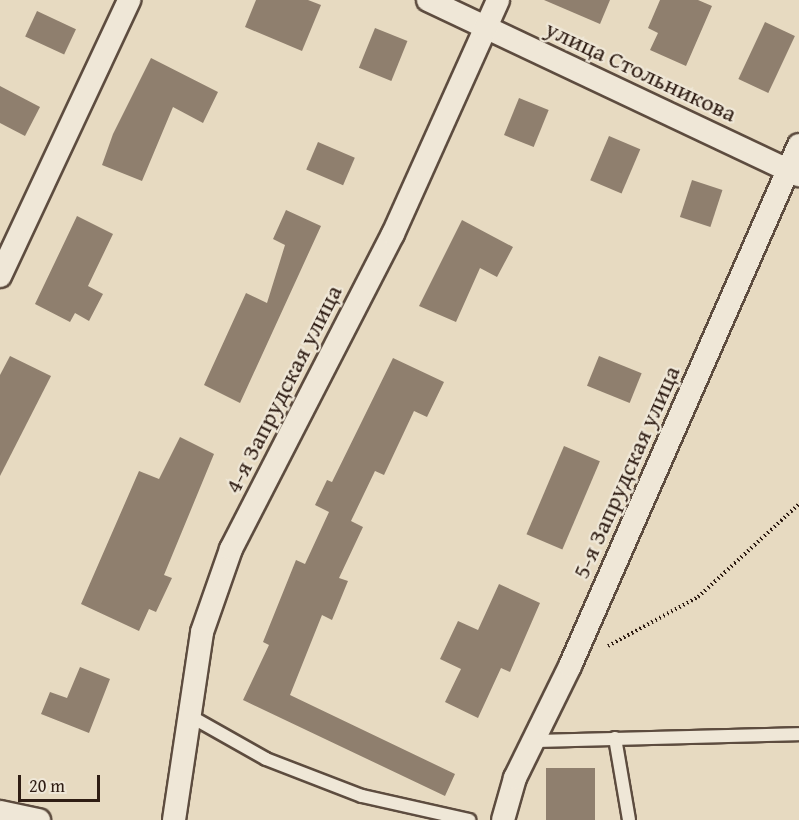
<!DOCTYPE html>
<meta charset="utf-8">
<style>
body{margin:0}
#map{position:relative;width:799px;height:820px;overflow:hidden;background:#e7dac1;font-family:"Gentium Book Plus",serif}
div>[style]{position:absolute}
.building>*{inset:0;background:#8f7f6e;transform-origin:0 0}
.path>*{height:4px;margin-top:-2px;transform-origin:0;background:repeating-linear-gradient(90deg,#2f1d14 0 1.5px,transparent 0 4.5px)}
.roads{filter:drop-shadow(2px 0 #5d4c3f) drop-shadow(-2px 0 #5d4c3f) drop-shadow(0 2px #5d4c3f) drop-shadow(0 -2px #5d4c3f)}
.service>*{height:12px;margin:-6px;padding:0 6px;transform-origin:6px;border-radius:6px;background:#efe7d7}
.minor>*{height:22px;margin:-11px;padding:0 11px;transform-origin:11px;border-radius:11px;background:#efe7d7}
span{translate:-50% -50%;white-space:nowrap;text-align:center;line-height:1.15;-webkit-text-stroke:4.5px #efe7d7;paint-order:stroke}
.street-label{font-size:24px;color:#2f1d14}
.scale{position:absolute;left:18px;top:775px;width:82px;height:27px;box-sizing:border-box;border:3px solid #2f1d14;border-top:0;padding-left:8px;font-size:18px;line-height:21px;white-space:nowrap;color:#2f1d14;-webkit-text-stroke:4px #efe7d7;paint-order:stroke}
</style>
<div id="map">
<div class="building">
<div style="clip-path:polygon(256px 0,308px 0,321px 5px,302px 51px,245px 27px)"></div>
<div style="clip-path:polygon(544px 0,610px 0,600px 24px)"></div>
<div style="clip-path:polygon(660px 0,698px 0,712px 6px,686px 66px,650px 50px,658px 33px,648px 28px)"></div>
<div style="left:37px;top:11px;width:43px;height:28px;rotate:25deg"></div>
<div style="left:765px;top:22px;width:33px;height:63px;rotate:25deg"></div>
<div style="left:375px;top:28px;width:35px;height:43px;rotate:22deg"></div>
<div style="clip-path:polygon(151px 58px,218px 92px,203px 123px,173px 107px,142px 181px,102px 165px,113px 134px)"></div>
<div style="clip-path:polygon(0 86px,40px 107px,25px 136px,0 123px)"></div>
<div style="left:519px;top:98px;width:32px;height:40px;rotate:22deg"></div>
<div style="left:609px;top:136px;width:34px;height:48px;rotate:23deg"></div>
<div style="left:318px;top:142px;width:40px;height:30px;rotate:23deg"></div>
<div style="left:692px;top:180px;width:32px;height:39px;rotate:18deg"></div>
<div style="clip-path:polygon(286px 210px,321px 226px,240px 403px,204px 385px,246px 293px,267px 303px,285px 245px,273px 239px)"></div>
<div style="clip-path:polygon(77px 216px,113px 234px,88px 286px,103px 294px,89px 321px,75px 313px,70px 322px,35px 304px)"></div>
<div style="clip-path:polygon(462px 220px,513px 247px,497px 277px,480px 268px,456px 322px,419px 306px)"></div>
<div style="clip-path:polygon(10px 356px,51px 376px,0 476px,0 375px)"></div>
<div style="left:599px;top:356px;width:46px;height:32px;rotate:22deg"></div>
<div style="clip-path:polygon(393px 358px,444px 382px,427px 417px,414px 411px,384px 475px,375px 471px,351px 521px,363px 527px,339px 578px,348px 581px,332px 620px,322px 615px,290px 695px,455px 774px,445px 796px,243px 700px,269px 645px,263px 642px,296px 560px,305px 564px,329px 512px,315px 505px,327px 480px,332px 482px)"></div>
<div style="clip-path:polygon(180px 437px,214px 454px,164px 575px,172px 578px,156px 612px,149px 609px,139px 631px,81px 604px,139px 471px,159px 479px)"></div>
<div style="left:564px;top:446px;width:39px;height:96px;rotate:23deg"></div>
<div style="clip-path:polygon(499px 584px,540px 603px,510px 672px,501px 668px,478px 718px,445px 702px,461px 669px,440px 659px,458px 621px,478px 630px)"></div>
<div style="clip-path:polygon(80px 667px,110px 679px,89px 733px,41px 714px,50px 692px,67px 698px)"></div>
<div style="left:546px;top:768px;width:49px;height:52px"></div>
</div>
<div class="path">
<div style="left:608px;top:646px;width:102px;rotate:-28.6deg"></div>
<div style="left:698px;top:597px;width:137px;rotate:-42.6deg"></div>
</div>
<div class="roads">
<div class="service">
<div style="left:190px;top:716px;width:87px;rotate:29.5deg"></div>
<div style="left:266px;top:759px;width:103px;rotate:21.1deg"></div>
<div style="left:362px;top:796px;width:110px;rotate:12.6deg"></div>
<div style="left:615px;top:738px;width:83px;rotate:80.3deg"></div>
<div style="left:533px;top:741px;width:266px;rotate:-1.5deg"></div>
</div>
<div class="minor">
<div style="left:428px;top:0;width:410px;rotate:25.3deg"></div>
<div style="left:0;top:276px;width:305px;rotate:-64.9deg"></div>
<div style="left:0;top:812px;width:40px;rotate:12deg"></div>
<div style="left:174px;top:820px;width:190px;rotate:-81.5deg"></div>
<div style="left:202px;top:632px;width:88px;rotate:-70.7deg"></div>
<div style="left:231px;top:549px;width:354px;rotate:-62.8deg"></div>
<div style="left:393px;top:234px;width:256px;rotate:-65.8deg"></div>
<div style="left:503px;top:820px;width:44px;rotate:-74.1deg"></div>
<div style="left:515px;top:778px;width:125px;rotate:-63.8deg"></div>
<div style="left:570px;top:666px;width:569px;rotate:-66.27deg"></div>
</div>
</div>
<div class="street-label">
<span style="left:641px;top:71px;rotate:25deg">улица Стольникова</span>
<span style="left:283px;top:389px;rotate:-63deg">4-я Запрудская улица</span>
<span style="left:626px;top:472px;rotate:-66deg">5-я Запрудская улица</span>
</div>
<div class="scale">20 m</div>
</div>
